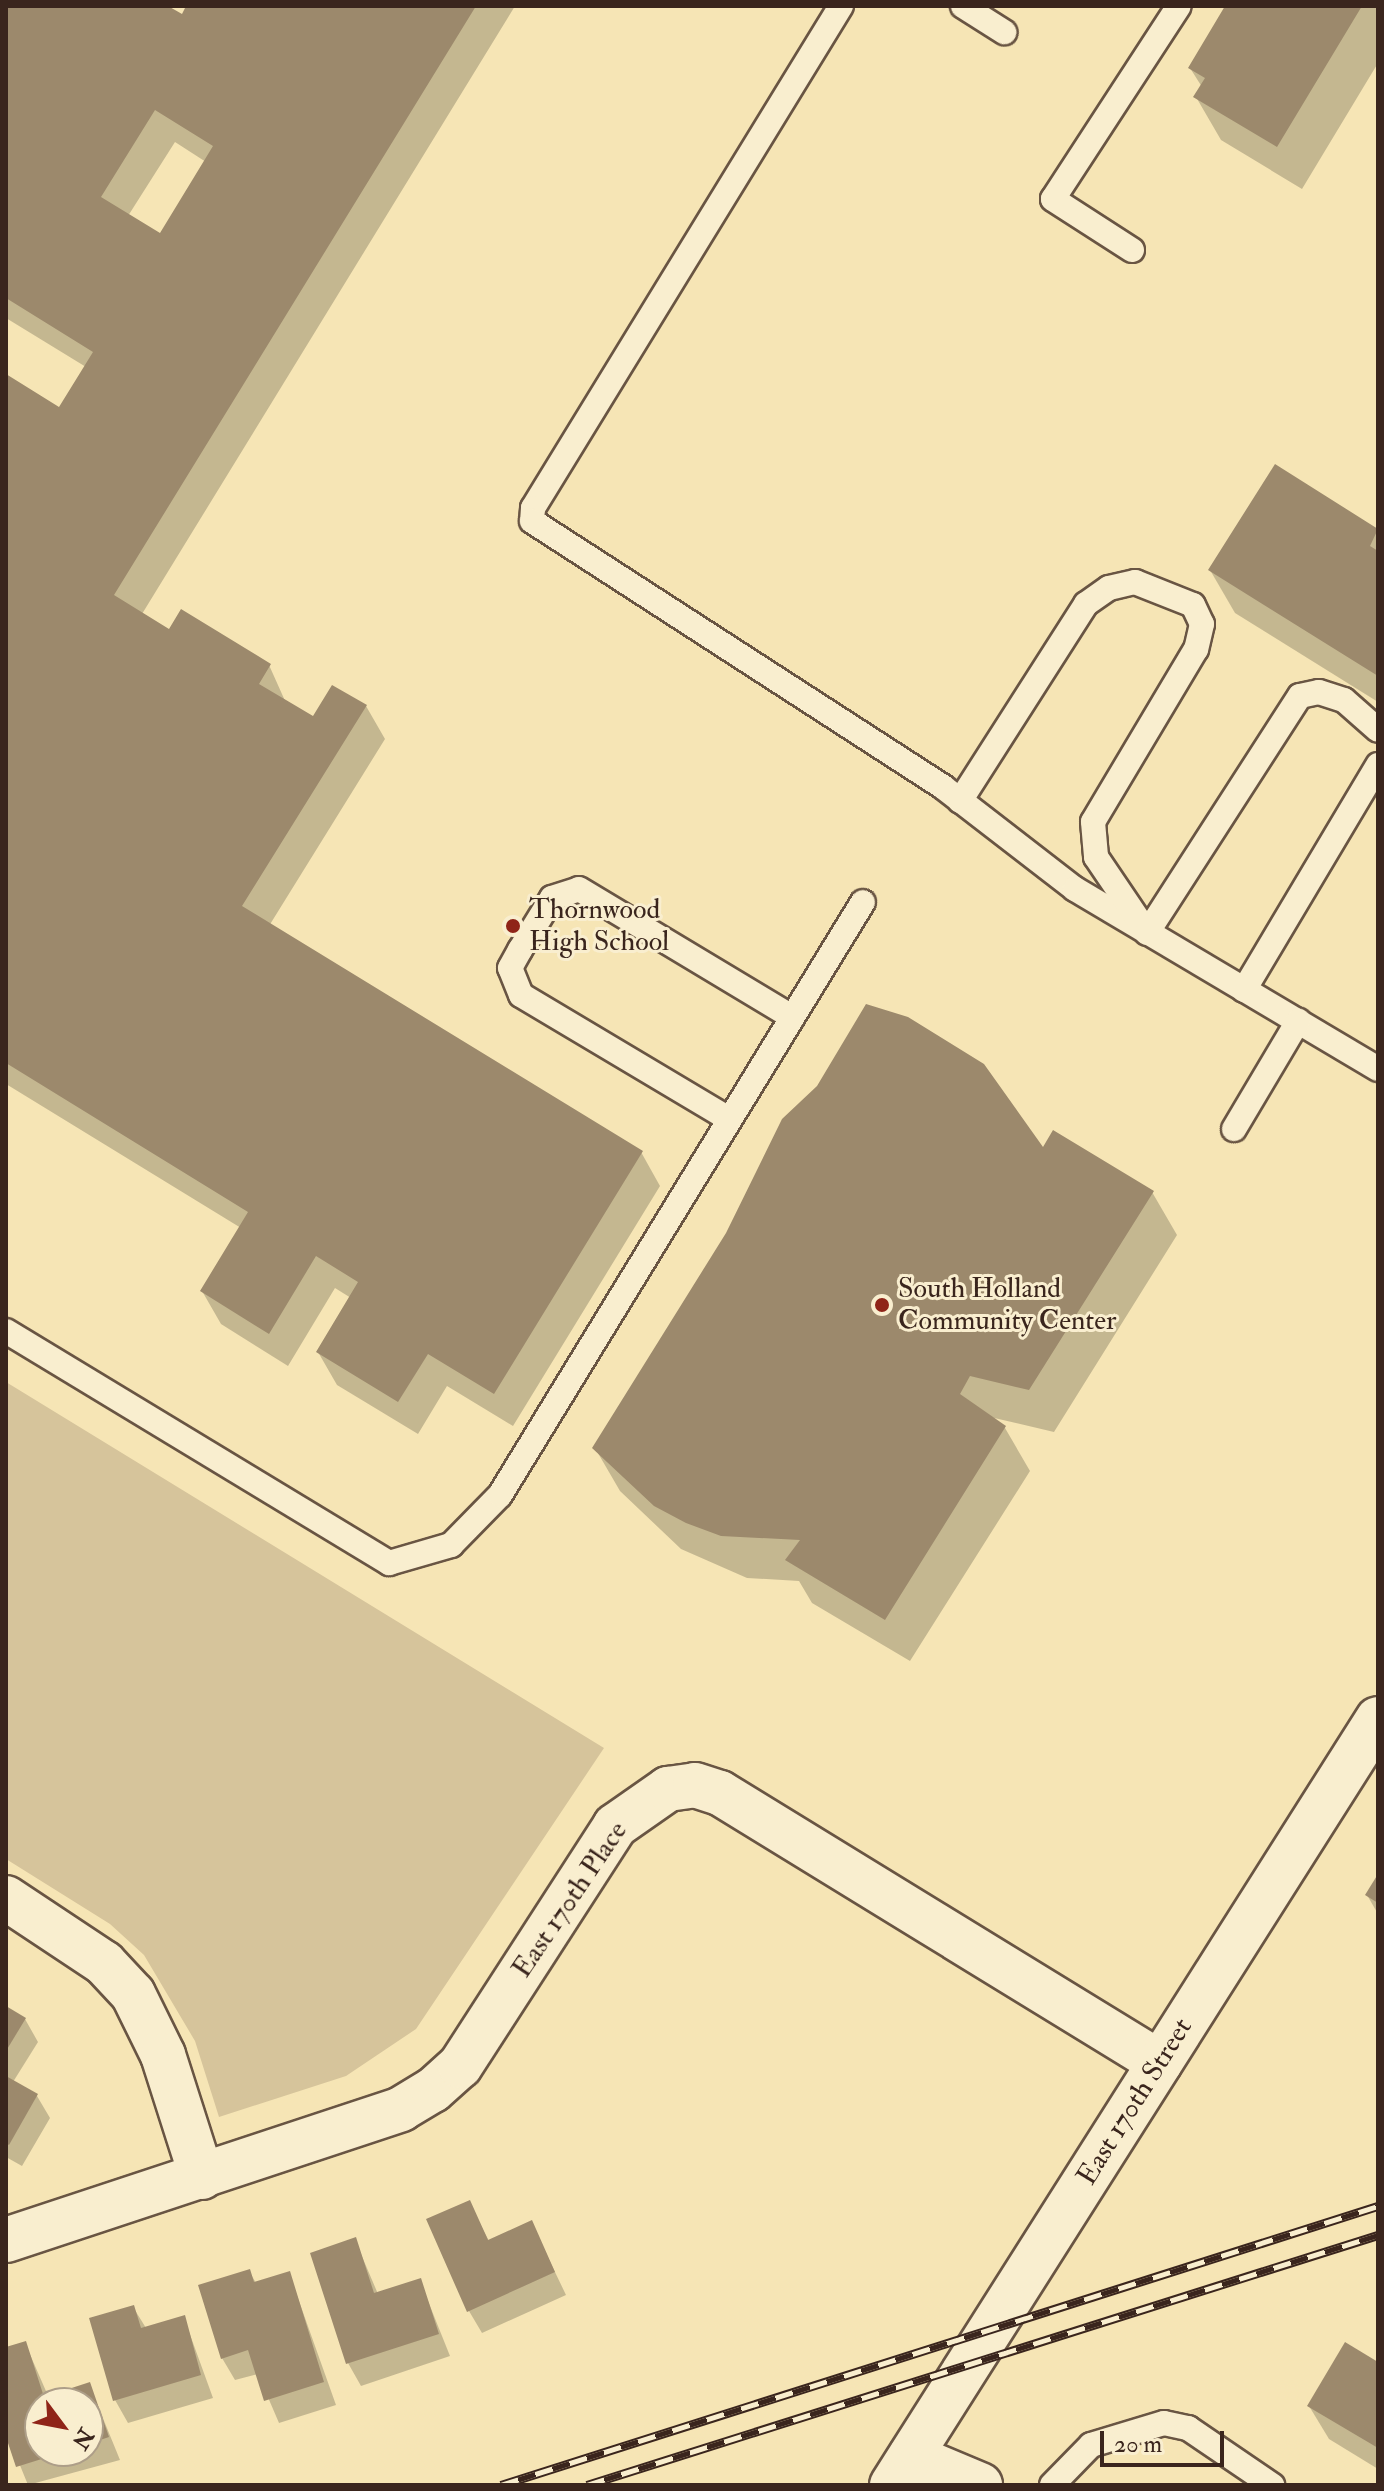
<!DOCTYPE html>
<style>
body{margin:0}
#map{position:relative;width:1384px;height:2491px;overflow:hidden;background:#f6e5b5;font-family:"IM FELL Double Pica",serif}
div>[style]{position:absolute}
.green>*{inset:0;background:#d6c49b}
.shadow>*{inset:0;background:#0003}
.building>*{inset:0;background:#9c896c}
.roads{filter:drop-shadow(2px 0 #695543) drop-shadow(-2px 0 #695543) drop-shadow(0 2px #695543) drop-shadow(0 -2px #695543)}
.service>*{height:24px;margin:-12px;padding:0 12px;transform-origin:12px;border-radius:12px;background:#f9eecf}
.minor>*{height:44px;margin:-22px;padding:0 22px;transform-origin:22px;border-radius:22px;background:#f9eecf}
.tertiary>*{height:44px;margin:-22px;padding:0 22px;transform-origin:22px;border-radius:22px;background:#f9eecf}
.rail>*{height:9px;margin-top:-4.5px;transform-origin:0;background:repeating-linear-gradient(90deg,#f9eecf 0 18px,#3a251d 0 36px);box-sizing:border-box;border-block:2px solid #3a251d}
.dots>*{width:22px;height:22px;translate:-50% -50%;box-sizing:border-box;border:4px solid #f9eecf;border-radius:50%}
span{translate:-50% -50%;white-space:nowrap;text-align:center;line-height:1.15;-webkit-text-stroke:6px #f9eecf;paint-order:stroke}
.poi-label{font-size:28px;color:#3a251d}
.left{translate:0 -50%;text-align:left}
.street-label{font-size:28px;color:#3a251d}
.frame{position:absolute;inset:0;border:8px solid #3a251d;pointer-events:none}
.north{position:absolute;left:24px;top:2387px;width:80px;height:80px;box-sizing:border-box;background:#f9eecf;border:2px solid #ad9e88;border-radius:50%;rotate:122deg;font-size:22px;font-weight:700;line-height:32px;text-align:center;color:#3a251d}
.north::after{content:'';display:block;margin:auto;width:28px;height:36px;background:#8f2418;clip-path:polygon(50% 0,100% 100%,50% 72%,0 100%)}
.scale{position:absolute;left:1100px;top:2431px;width:124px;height:36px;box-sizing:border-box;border:4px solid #3a251d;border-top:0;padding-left:10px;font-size:24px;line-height:28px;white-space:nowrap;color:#3a251d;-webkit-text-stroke:6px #f9eecf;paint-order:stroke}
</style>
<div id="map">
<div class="green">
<div style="clip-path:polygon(6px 1382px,604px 1748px,416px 2029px,346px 2076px,219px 2117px,195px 2041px,144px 1955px,110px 1924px,6px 1859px)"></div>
</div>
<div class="shadow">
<div style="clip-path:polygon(evenodd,6px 6px,164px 6px,182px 17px,189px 6px,515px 6px,142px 614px,170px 632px,269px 665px,286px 703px,313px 719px,366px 706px,385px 739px,269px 926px,641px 1152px,660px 1186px,513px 1426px,447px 1386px,418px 1434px,337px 1385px,318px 1352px,351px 1298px,335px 1288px,288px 1366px,221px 1324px,202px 1291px,241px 1228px,6px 1084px,6px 377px,59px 409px,86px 367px,6px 318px,6px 6px,175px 142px,206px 162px,160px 236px,128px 216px,175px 142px)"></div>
<div style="clip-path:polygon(1227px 6px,1378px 6px,1378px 63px,1302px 189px,1221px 140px,1196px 97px,1202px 87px,1190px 68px)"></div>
<div style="clip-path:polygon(1276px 467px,1378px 531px,1378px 702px,1235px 613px,1210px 570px)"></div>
<div style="clip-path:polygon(1043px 1151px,1152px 1192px,1177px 1235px,1054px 1432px,990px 1417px,1005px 1428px,1030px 1471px,910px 1661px,812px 1603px,799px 1581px,747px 1578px,681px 1549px,620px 1491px,595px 1448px)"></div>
<div style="clip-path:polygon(1378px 1878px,1378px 1914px,1367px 1895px)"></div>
<div style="clip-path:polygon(6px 2008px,25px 2019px,38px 2042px,13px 2082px,37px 2096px,50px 2118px,22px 2166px,6px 2157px)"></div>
<div style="clip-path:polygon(469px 2202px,489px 2241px,531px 2222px,566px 2295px,482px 2333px,469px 2311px)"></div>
<div style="clip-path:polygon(355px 2240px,378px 2294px,420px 2281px,450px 2356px,361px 2386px,348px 2363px)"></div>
<div style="clip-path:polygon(249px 2271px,256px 2283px,289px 2273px,336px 2405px,279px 2423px,258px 2374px,235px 2380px,222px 2358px)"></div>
<div style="clip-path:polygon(133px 2307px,146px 2328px,184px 2318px,213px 2398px,128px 2423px,115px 2400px)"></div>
<div style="clip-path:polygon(evenodd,25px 2343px,49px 2398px,89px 2384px,120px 2460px,28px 2485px,6px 2431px,6px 2350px,25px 2343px,40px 2403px,88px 2403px,88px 2451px,40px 2451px,40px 2403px)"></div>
<div style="clip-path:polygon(1378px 2364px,1378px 2469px,1329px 2439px,1309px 2406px)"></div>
</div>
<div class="building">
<div style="clip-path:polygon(evenodd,6px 6px,168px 6px,182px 14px,186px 6px,476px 6px,114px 595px,169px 629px,181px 609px,271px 664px,259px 684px,313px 716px,332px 685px,367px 705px,242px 906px,643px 1151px,494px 1394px,428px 1354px,398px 1402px,316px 1352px,358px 1282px,316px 1256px,269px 1334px,200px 1291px,248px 1212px,6px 1063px,6px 374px,59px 407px,93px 352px,6px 298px,6px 6px,155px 110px,213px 146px,160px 233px,101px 197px,155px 110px)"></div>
<div style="clip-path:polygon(1225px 6px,1362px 6px,1277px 147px,1193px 97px,1205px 78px,1188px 68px)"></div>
<div style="clip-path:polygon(1275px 464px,1378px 529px,1370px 546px,1378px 551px,1378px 676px,1208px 570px)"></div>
<div style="clip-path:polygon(866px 1004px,908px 1017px,984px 1064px,1043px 1147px,1053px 1130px,1154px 1191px,1029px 1390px,970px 1376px,960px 1394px,1006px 1426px,885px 1620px,785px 1560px,800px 1540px,721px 1536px,686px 1523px,654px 1506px,592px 1448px,726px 1233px,782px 1119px,817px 1086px)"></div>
<div style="clip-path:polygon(1378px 1874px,1378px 1903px,1365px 1895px)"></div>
<div style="clip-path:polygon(6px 2006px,26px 2018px,6px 2051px)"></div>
<div style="clip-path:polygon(6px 2076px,38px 2094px,9px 2145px,6px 2143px)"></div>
<div style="clip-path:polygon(470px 2200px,488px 2240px,532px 2220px,555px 2272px,467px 2312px,426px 2219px)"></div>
<div style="clip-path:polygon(356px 2237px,374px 2293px,421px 2278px,439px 2334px,346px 2364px,310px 2253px)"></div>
<div style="clip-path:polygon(250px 2269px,254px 2282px,290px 2271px,324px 2382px,264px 2401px,248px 2350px,221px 2359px,198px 2285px)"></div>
<div style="clip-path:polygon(134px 2305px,141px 2328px,185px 2315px,201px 2375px,113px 2401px,89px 2318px)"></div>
<div style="clip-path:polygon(26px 2341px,44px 2397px,90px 2382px,109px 2437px,88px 2444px,88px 2403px,40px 2403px,40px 2451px,64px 2452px,16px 2467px,6px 2437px,6px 2347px)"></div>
<div style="clip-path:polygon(1345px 2342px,1378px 2362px,1378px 2448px,1307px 2406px)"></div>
</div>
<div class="roads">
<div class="service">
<div style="left:841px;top:6px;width:589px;rotate:121.53deg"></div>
<div style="left:533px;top:508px;width:13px;rotate:94deg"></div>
<div style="left:532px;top:521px;width:490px;rotate:32.9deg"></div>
<div style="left:943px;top:787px;width:167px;rotate:37.7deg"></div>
<div style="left:1075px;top:889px;width:352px;rotate:30.7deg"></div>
<div style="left:963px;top:6px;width:49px;rotate:32.4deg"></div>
<div style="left:1132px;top:250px;width:94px;rotate:-147.2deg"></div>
<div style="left:1053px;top:199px;width:230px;rotate:-56.9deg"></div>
<div style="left:960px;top:801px;width:234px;rotate:-57.4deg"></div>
<div style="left:1086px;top:604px;width:28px;rotate:-35deg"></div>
<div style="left:1109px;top:588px;width:27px;rotate:-13deg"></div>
<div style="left:1135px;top:582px;width:62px;rotate:21.6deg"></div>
<div style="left:1193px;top:605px;width:21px;rotate:65deg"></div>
<div style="left:1202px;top:624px;width:26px;rotate:103deg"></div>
<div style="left:1196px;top:649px;width:201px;rotate:120.8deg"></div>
<div style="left:1093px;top:822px;width:35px;rotate:85deg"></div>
<div style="left:1096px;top:857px;width:82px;rotate:55.9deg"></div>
<div style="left:1147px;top:933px;width:282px;rotate:-57.2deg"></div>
<div style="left:1300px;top:696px;width:19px;rotate:-12deg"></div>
<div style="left:1319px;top:692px;width:26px;rotate:18deg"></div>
<div style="left:1344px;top:700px;width:45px;rotate:41.4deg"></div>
<div style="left:1244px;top:990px;width:262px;rotate:-59.2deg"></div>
<div style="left:729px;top:1119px;width:242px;rotate:-149.2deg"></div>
<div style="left:521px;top:995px;width:29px;rotate:-112deg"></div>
<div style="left:510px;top:968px;width:21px;rotate:-61deg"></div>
<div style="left:520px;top:950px;width:61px;rotate:-58.4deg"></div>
<div style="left:552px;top:898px;width:28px;rotate:-18deg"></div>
<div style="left:579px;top:889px;width:249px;rotate:31deg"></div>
<div style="left:1234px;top:1129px;width:126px;rotate:-59.3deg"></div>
<div style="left:6px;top:1331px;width:448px;rotate:31.2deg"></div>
<div style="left:389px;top:1563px;width:65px;rotate:-16.2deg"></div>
<div style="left:451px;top:1545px;width:70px;rotate:-45.6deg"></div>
<div style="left:500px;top:1495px;width:695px;rotate:-58.53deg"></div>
<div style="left:1052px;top:2485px;width:56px;rotate:-45.7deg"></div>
<div style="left:1091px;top:2445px;width:76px;rotate:-16.8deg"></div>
<div style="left:1164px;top:2423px;width:25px;rotate:12deg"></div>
<div style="left:1188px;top:2428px;width:102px;rotate:34.2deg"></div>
</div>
<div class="minor">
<div style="left:6px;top:1898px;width:118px;rotate:33.6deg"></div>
<div style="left:104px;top:1963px;width:42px;rotate:46.9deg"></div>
<div style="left:133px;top:1994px;width:68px;rotate:63.8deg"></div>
<div style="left:163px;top:2055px;width:128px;rotate:72.3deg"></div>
<div style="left:6px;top:2240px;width:416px;rotate:-18.3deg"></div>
<div style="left:401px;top:2109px;width:37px;rotate:-31deg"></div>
<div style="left:433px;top:2090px;width:36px;rotate:-42deg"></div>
<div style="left:460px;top:2066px;width:286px;rotate:-57.1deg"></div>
<div style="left:615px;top:1826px;width:65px;rotate:-34.9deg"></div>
<div style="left:668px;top:1789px;width:27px;rotate:-8deg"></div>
<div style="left:695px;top:1785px;width:26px;rotate:18deg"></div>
<div style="left:720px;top:1793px;width:516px;rotate:31.53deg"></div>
<div style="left:911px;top:2456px;width:75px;rotate:22.8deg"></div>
</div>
<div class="tertiary">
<div style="left:892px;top:2485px;width:907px;rotate:-57.61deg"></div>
</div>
</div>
<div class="rail">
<div style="left:501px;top:2485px;width:920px;rotate:-17.65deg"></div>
<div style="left:587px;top:2485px;width:830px;rotate:-17.54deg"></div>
</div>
<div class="dots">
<div style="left:513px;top:926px;background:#8f2418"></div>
<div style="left:882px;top:1305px;background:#8f2418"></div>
</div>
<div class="poi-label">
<span class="left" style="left:529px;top:926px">Thornwood<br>High School</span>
<span class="left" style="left:898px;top:1305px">South Holland<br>Community Center</span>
</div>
<div class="street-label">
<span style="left:570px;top:1900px;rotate:-56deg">East 170th Place</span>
<span style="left:1135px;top:2102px;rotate:-58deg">East 170th Street</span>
</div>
<div class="frame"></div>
<div class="north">N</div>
<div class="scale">20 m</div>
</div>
